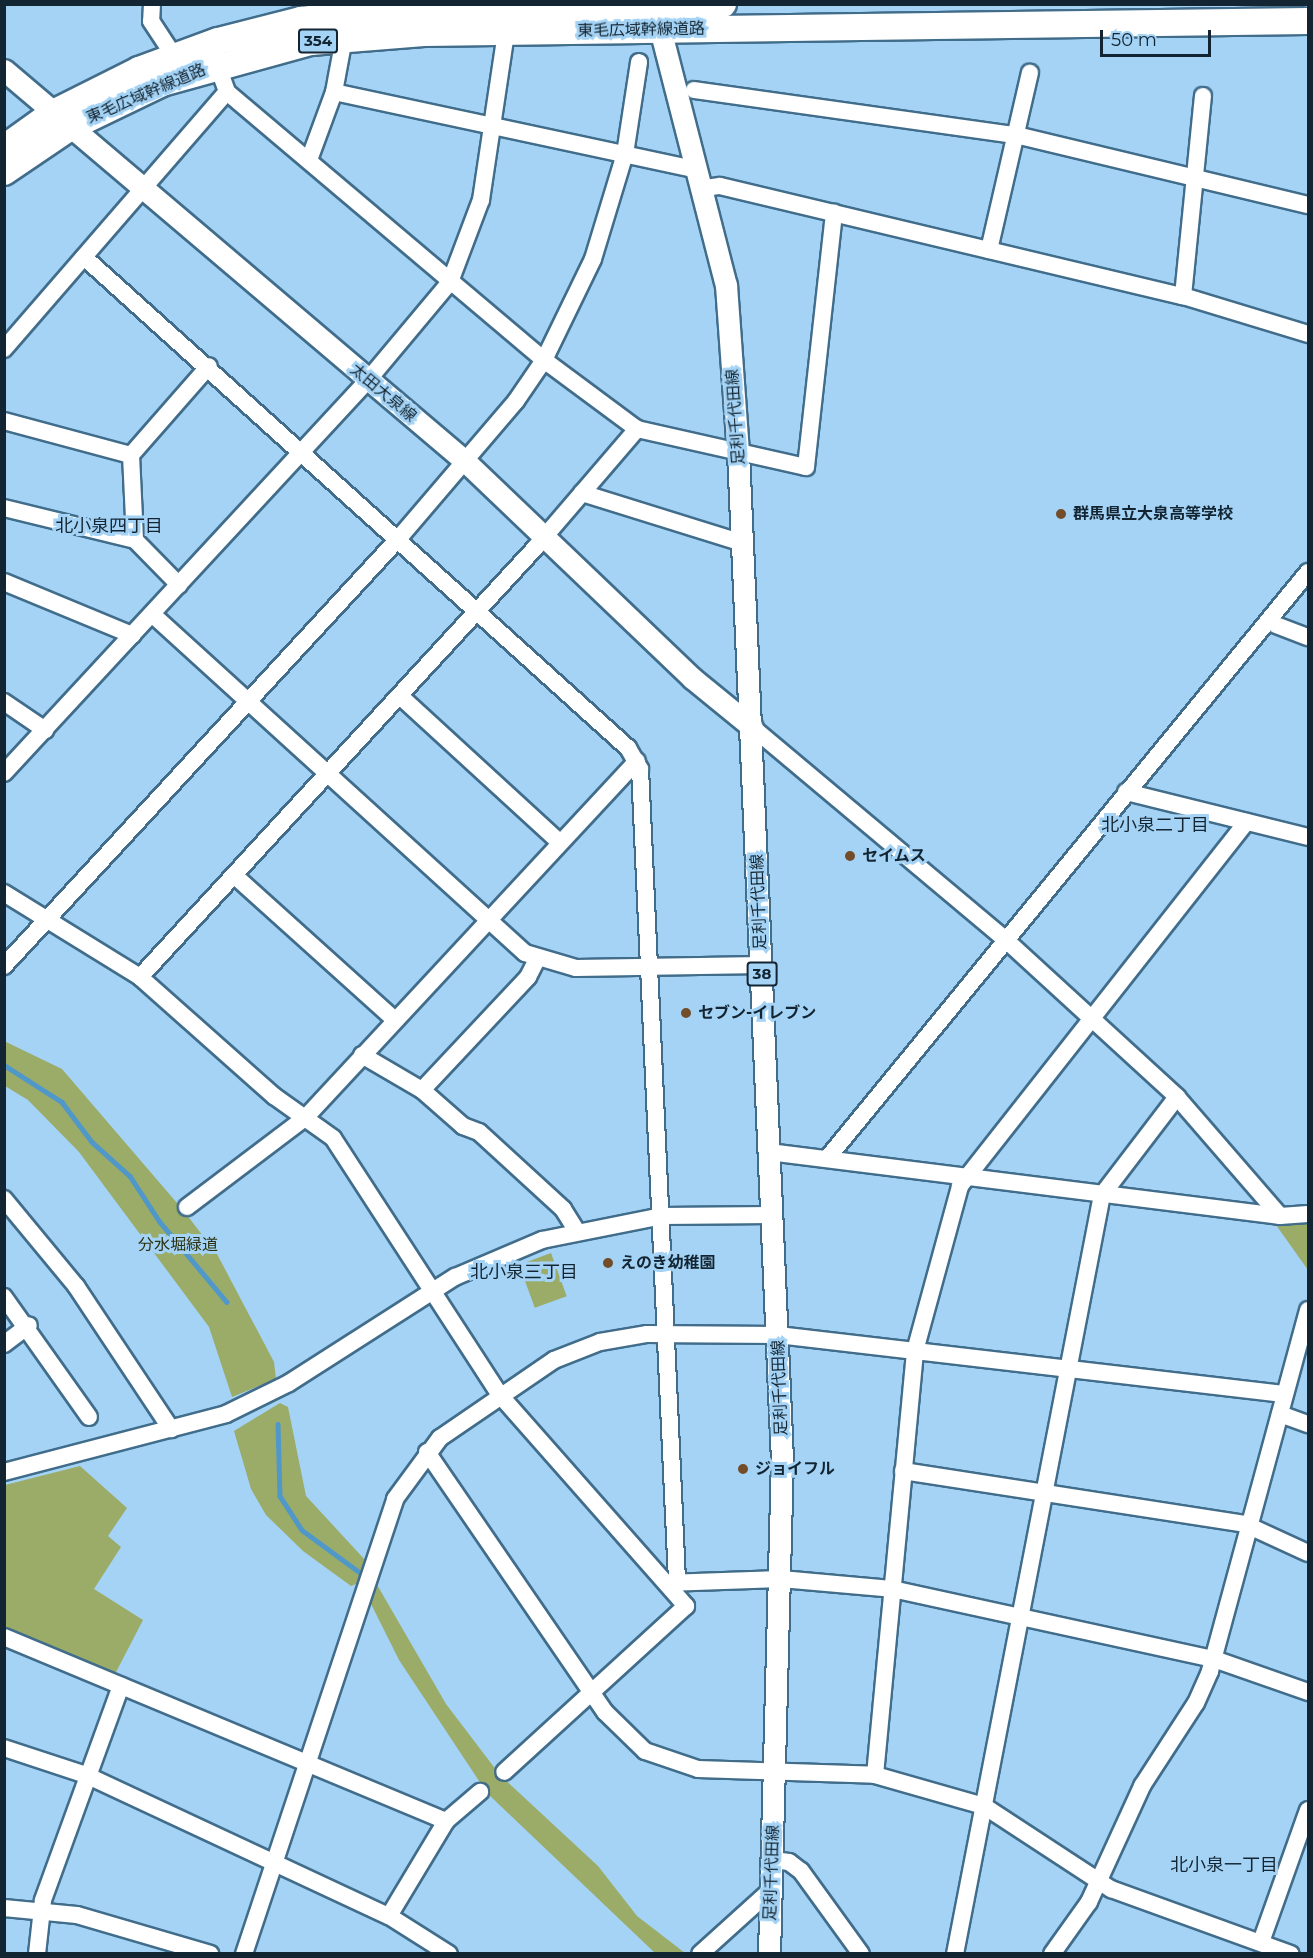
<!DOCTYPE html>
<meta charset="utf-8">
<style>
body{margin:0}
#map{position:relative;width:1313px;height:1958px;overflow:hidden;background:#a4d3f5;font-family:Montserrat,"Noto Sans JP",sans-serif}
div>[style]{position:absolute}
.green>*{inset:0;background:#9bac68;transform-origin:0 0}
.stream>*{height:4.5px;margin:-2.25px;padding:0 2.25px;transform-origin:2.25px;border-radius:2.25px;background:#5098c9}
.roads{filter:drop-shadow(2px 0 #416d8b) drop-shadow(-2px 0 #416d8b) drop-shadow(0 2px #416d8b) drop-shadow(0 -2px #416d8b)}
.minor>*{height:16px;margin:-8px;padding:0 8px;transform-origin:8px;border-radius:8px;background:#fff}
.major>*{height:21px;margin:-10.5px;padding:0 10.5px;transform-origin:10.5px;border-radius:10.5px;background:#fff}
.highway>*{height:26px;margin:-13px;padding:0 13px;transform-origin:13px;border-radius:13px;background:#fff}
.rail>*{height:7px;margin-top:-3.5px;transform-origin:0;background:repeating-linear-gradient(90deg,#a4d3f5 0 14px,#5b7c93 0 28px);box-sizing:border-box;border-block:2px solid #5b7c93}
.dots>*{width:16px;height:16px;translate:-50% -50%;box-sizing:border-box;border:3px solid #a4d3f5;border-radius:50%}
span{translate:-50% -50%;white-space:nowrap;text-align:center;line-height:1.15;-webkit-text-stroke:6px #a4d3f5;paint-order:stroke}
.shield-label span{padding:2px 4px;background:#a4d3f5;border:2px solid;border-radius:4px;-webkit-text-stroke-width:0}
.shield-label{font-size:15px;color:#132532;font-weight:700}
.street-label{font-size:16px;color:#132532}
.poi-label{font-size:16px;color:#132532;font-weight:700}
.left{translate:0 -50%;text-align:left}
.park-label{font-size:16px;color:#2b3211}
.neighbourhood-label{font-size:18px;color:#132532}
.frame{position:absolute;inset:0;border:6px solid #132532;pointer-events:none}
.scale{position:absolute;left:1100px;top:30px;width:111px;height:27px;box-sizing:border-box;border:3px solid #132532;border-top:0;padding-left:8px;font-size:18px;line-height:21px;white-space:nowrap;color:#132532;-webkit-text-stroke:4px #a4d3f5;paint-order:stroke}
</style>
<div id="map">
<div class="green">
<div style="clip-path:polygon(4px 1041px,62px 1069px,183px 1210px,217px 1254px,274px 1362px,276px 1379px,232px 1397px,209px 1327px,79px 1152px,28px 1100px,5px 1086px)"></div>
<div style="clip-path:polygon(1308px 1224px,1308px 1270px,1276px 1225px)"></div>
<div style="left:551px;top:1253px;width:46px;height:34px;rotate:70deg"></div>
<div style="clip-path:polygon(280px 1403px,288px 1407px,306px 1496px,366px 1561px,361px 1582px,351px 1586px,303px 1551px,266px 1515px,251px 1489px,234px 1431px)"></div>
<div style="clip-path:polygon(80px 1466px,127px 1508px,108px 1536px,121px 1547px,94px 1589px,143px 1620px,114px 1676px,5px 1629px,5px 1485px)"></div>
<div style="clip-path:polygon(376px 1583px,446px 1704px,500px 1775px,598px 1866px,637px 1916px,685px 1953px,655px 1953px,487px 1793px,399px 1660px,368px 1598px)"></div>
</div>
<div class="stream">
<div style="left:4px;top:1065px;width:69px;rotate:32.5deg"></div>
<div style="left:62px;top:1102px;width:50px;rotate:53.1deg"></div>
<div style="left:92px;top:1142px;width:51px;rotate:41.8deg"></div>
<div style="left:130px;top:1176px;width:55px;rotate:56.9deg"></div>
<div style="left:160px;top:1222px;width:104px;rotate:50.1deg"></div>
<div style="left:278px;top:1424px;width:72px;rotate:88.4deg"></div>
<div style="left:280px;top:1496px;width:40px;rotate:57.1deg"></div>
<div style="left:302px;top:1530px;width:74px;rotate:36.3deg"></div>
</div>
<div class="roads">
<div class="minor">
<div style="left:152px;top:4px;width:17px;rotate:93deg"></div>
<div style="left:151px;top:21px;width:42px;rotate:56.7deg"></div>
<div style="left:217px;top:64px;width:30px;rotate:70deg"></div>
<div style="left:227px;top:92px;width:415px;rotate:40.2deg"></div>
<div style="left:544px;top:360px;width:116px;rotate:36.6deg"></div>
<div style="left:637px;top:429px;width:173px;rotate:12.7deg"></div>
<div style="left:806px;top:467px;width:256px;rotate:-83.7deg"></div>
<div style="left:694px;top:90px;width:325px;rotate:8deg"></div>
<div style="left:1016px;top:135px;width:300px;rotate:13.5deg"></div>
<div style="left:334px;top:92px;width:373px;rotate:12.1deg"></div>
<div style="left:309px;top:160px;width:72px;rotate:-69.8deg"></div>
<div style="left:334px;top:92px;width:55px;rotate:-79.5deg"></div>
<div style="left:705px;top:188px;width:15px;rotate:-8deg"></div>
<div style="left:720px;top:186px;width:476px;rotate:13.4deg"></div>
<div style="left:1183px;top:296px;width:131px;rotate:16.9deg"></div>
<div style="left:989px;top:250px;width:182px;rotate:-77deg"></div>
<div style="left:84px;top:257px;width:733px;rotate:42.07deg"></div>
<div style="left:628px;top:748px;width:24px;rotate:60deg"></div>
<div style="left:640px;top:769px;width:814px;rotate:87.39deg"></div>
<div style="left:1183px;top:296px;width:201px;rotate:-84.3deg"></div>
<div style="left:4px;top:349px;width:340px;rotate:-49.1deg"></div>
<div style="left:4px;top:421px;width:131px;rotate:15deg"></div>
<div style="left:131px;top:455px;width:118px;rotate:-48.8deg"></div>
<div style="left:131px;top:455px;width:85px;rotate:87.3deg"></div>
<div style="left:135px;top:540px;width:63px;rotate:45.6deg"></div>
<div style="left:582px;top:493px;width:169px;rotate:17.3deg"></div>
<div style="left:4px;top:508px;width:135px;rotate:13.7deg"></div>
<div style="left:4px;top:582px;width:139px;rotate:22.5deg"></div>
<div style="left:152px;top:614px;width:504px;rotate:42.27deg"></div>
<div style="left:525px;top:953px;width:53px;rotate:16.4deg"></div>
<div style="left:576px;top:968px;width:186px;rotate:-0.9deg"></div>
<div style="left:1276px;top:625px;width:34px;rotate:21deg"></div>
<div style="left:400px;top:696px;width:214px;rotate:42.5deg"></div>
<div style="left:4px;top:702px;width:50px;rotate:34.3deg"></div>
<div style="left:752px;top:727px;width:333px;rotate:40deg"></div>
<div style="left:1007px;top:941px;width:231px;rotate:42.5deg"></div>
<div style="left:1177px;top:1097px;width:157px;rotate:49.1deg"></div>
<div style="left:4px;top:773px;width:536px;rotate:-47.19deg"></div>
<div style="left:368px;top:380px;width:128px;rotate:-50.1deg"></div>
<div style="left:450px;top:282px;width:88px;rotate:-69.3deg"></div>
<div style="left:481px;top:200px;width:170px;rotate:-81.5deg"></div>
<div style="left:1126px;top:792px;width:187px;rotate:13.9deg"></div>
<div style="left:235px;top:876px;width:215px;rotate:42deg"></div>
<div style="left:4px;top:893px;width:160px;rotate:31.7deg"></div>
<div style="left:140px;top:977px;width:179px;rotate:41.6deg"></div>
<div style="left:274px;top:1096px;width:72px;rotate:35.4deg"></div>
<div style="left:333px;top:1138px;width:305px;rotate:57deg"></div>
<div style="left:499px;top:1394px;width:283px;rotate:48.6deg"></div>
<div style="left:686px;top:1606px;width:246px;rotate:137.6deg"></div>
<div style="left:4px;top:966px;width:582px;rotate:-47.3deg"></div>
<div style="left:399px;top:538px;width:180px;rotate:-49.5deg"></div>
<div style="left:516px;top:401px;width:50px;rotate:-55.7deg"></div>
<div style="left:544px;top:360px;width:112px;rotate:-64.1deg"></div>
<div style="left:593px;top:259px;width:110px;rotate:-73.1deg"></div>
<div style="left:625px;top:154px;width:93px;rotate:-81.3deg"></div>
<div style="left:140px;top:977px;width:583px;rotate:-47.36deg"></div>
<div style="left:535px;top:548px;width:157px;rotate:-49.4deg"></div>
<div style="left:362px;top:1055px;width:69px;rotate:30.3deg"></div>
<div style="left:422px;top:1090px;width:55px;rotate:41.3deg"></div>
<div style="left:463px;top:1126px;width:17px;rotate:21deg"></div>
<div style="left:479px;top:1132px;width:114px;rotate:42.5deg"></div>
<div style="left:563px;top:1209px;width:25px;rotate:58deg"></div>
<div style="left:422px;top:1090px;width:155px;rotate:-46.8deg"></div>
<div style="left:528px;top:977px;width:20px;rotate:-63deg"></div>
<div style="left:769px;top:1152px;width:515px;rotate:7.14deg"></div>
<div style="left:1280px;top:1216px;width:28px;rotate:-4deg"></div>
<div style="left:830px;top:1155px;width:754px;rotate:-50.65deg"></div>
<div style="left:4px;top:1199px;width:113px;rotate:50.4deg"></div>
<div style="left:76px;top:1286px;width:172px;rotate:56.4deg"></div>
<div style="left:187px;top:1207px;width:149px;rotate:-37.1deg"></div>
<div style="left:306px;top:1117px;width:486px;rotate:-47.1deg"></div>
<div style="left:4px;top:1297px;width:147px;rotate:54.7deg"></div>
<div style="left:4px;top:1344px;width:31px;rotate:-37deg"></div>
<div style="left:1280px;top:1414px;width:30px;rotate:20deg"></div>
<div style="left:427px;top:1452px;width:315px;rotate:55.6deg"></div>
<div style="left:605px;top:1712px;width:56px;rotate:44.3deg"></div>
<div style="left:645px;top:1751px;width:56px;rotate:18.8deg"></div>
<div style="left:698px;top:1769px;width:177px;rotate:1.9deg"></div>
<div style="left:875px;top:1775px;width:113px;rotate:15.9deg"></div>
<div style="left:984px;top:1806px;width:152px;rotate:33.2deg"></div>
<div style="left:1111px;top:1889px;width:191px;rotate:19.9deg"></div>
<div style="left:903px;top:1471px;width:346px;rotate:8.8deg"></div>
<div style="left:1245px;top:1524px;width:69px;rotate:24.7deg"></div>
<div style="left:4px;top:1472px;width:229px;rotate:-14.6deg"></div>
<div style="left:226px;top:1414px;width:70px;rotate:-26.2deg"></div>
<div style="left:289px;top:1383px;width:197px;rotate:-32.6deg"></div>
<div style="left:455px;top:1277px;width:95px;rotate:-23deg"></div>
<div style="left:542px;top:1240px;width:122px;rotate:-11.3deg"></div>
<div style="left:662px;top:1216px;width:110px;rotate:-0.5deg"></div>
<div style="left:666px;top:1583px;width:115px;rotate:-2deg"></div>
<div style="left:781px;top:1579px;width:111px;rotate:5.1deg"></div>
<div style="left:892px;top:1589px;width:330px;rotate:12.3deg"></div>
<div style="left:1214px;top:1659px;width:100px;rotate:19.3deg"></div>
<div style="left:4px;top:1637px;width:479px;rotate:22.6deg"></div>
<div style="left:4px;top:1748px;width:86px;rotate:18.2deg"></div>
<div style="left:86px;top:1775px;width:334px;rotate:25deg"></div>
<div style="left:389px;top:1916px;width:71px;rotate:32.3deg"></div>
<div style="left:875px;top:1775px;width:426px;rotate:-84.6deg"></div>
<div style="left:915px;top:1351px;width:171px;rotate:-74.7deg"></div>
<div style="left:960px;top:1186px;width:463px;rotate:-51.8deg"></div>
<div style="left:773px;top:1860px;width:16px;rotate:7deg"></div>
<div style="left:789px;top:1862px;width:15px;rotate:37deg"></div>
<div style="left:801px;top:1871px;width:102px;rotate:54.1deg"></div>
<div style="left:4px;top:1908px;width:73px;rotate:5.5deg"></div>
<div style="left:77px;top:1915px;width:139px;rotate:16.3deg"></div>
<div style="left:389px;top:1916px;width:111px;rotate:-59deg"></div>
<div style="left:446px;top:1821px;width:45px;rotate:-40.5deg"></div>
<div style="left:1261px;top:1942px;width:140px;rotate:-70.4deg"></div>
<div style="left:37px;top:1954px;width:54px;rotate:-83.7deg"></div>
<div style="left:43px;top:1900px;width:228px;rotate:-70deg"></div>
<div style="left:244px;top:1954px;width:479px;rotate:-71.6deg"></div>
<div style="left:395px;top:1499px;width:76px;rotate:-53.6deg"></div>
<div style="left:440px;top:1438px;width:138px;rotate:-34.4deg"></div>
<div style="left:554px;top:1360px;width:49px;rotate:-21.4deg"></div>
<div style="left:600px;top:1342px;width:48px;rotate:-9.7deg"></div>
<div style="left:647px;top:1334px;width:131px;rotate:0.4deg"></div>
<div style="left:778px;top:1335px;width:509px;rotate:6.65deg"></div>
<div style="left:700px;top:1954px;width:97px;rotate:-42.1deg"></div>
<div style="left:955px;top:1954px;width:773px;rotate:-79.04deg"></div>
<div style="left:1102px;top:1195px;width:123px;rotate:-52.6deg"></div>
<div style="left:1052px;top:1954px;width:64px;rotate:-54.6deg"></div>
<div style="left:1089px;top:1902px;width:128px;rotate:-65.4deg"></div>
<div style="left:1142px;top:1786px;width:99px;rotate:-57deg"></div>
<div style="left:1196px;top:1703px;width:35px;rotate:-66deg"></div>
<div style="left:1210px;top:1671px;width:374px;rotate:-74.8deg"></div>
</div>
<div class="major">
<div style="left:657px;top:17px;width:277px;rotate:75.6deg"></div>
<div style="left:726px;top:285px;width:167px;rotate:85.9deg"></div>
<div style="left:738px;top:452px;width:1007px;rotate:87.5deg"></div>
<div style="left:782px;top:1458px;width:496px;rotate:91.5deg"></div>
<div style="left:4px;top:70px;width:606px;rotate:40.31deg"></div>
<div style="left:466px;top:462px;width:313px;rotate:43.7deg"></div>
<div style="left:692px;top:678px;width:77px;rotate:39.2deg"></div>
</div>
<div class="highway">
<div style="left:4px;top:148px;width:60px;rotate:-35.5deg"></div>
<div style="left:53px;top:113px;width:96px;rotate:-26.6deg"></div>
<div style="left:139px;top:70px;width:84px;rotate:-20.2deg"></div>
<div style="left:218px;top:41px;width:86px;rotate:-14.2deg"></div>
<div style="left:301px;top:20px;width:75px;rotate:-6.1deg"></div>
<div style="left:376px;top:12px;width:347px;rotate:-1.3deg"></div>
<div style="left:4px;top:172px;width:78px;rotate:-34.1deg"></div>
<div style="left:69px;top:128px;width:103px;rotate:-25.8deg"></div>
<div style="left:162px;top:83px;width:155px;rotate:-15.4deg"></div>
<div style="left:311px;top:42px;width:113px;rotate:-4.6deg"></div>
<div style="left:424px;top:33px;width:884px;rotate:-0.78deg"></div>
</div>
</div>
<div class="rail">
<div style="left:1307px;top:4px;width:2px;rotate:63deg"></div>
</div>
<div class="dots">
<div style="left:1061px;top:514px;background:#734c2a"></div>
<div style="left:850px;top:856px;background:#734c2a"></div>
<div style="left:686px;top:1013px;background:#734c2a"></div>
<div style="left:608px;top:1263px;background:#734c2a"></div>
<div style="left:743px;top:1469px;background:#734c2a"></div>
</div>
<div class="shield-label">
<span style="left:318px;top:41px">354</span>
<span style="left:762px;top:974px">38</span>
</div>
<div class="street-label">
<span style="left:641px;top:30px;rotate:-1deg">東毛広域幹線道路</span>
<span style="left:146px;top:94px;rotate:-23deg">東毛広域幹線道路</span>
<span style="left:383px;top:393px;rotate:40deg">太田大泉線</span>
<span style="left:736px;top:417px;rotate:-94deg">足利千代田線</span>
<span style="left:759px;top:902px;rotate:-92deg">足利千代田線</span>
<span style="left:780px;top:1388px;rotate:-92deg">足利千代田線</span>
<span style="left:772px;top:1873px;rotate:-88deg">足利千代田線</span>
</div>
<div class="poi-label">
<span class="left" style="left:1073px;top:514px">群馬県立大泉高等学校</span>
<span class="left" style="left:862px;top:856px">セイムス</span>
<span class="left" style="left:698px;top:1013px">セブン-イレブン</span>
<span class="left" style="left:620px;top:1263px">えのき幼稚園</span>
<span class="left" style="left:755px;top:1469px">ジョイフル</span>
</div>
<div class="park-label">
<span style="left:178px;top:1245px">分水堀緑道</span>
</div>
<div class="neighbourhood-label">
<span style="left:109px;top:526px">北小泉四丁目</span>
<span style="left:1155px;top:825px">北小泉二丁目</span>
<span style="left:524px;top:1272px">北小泉三丁目</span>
<span style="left:1224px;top:1865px">北小泉一丁目</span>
</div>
<div class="frame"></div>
<div class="scale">50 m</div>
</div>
